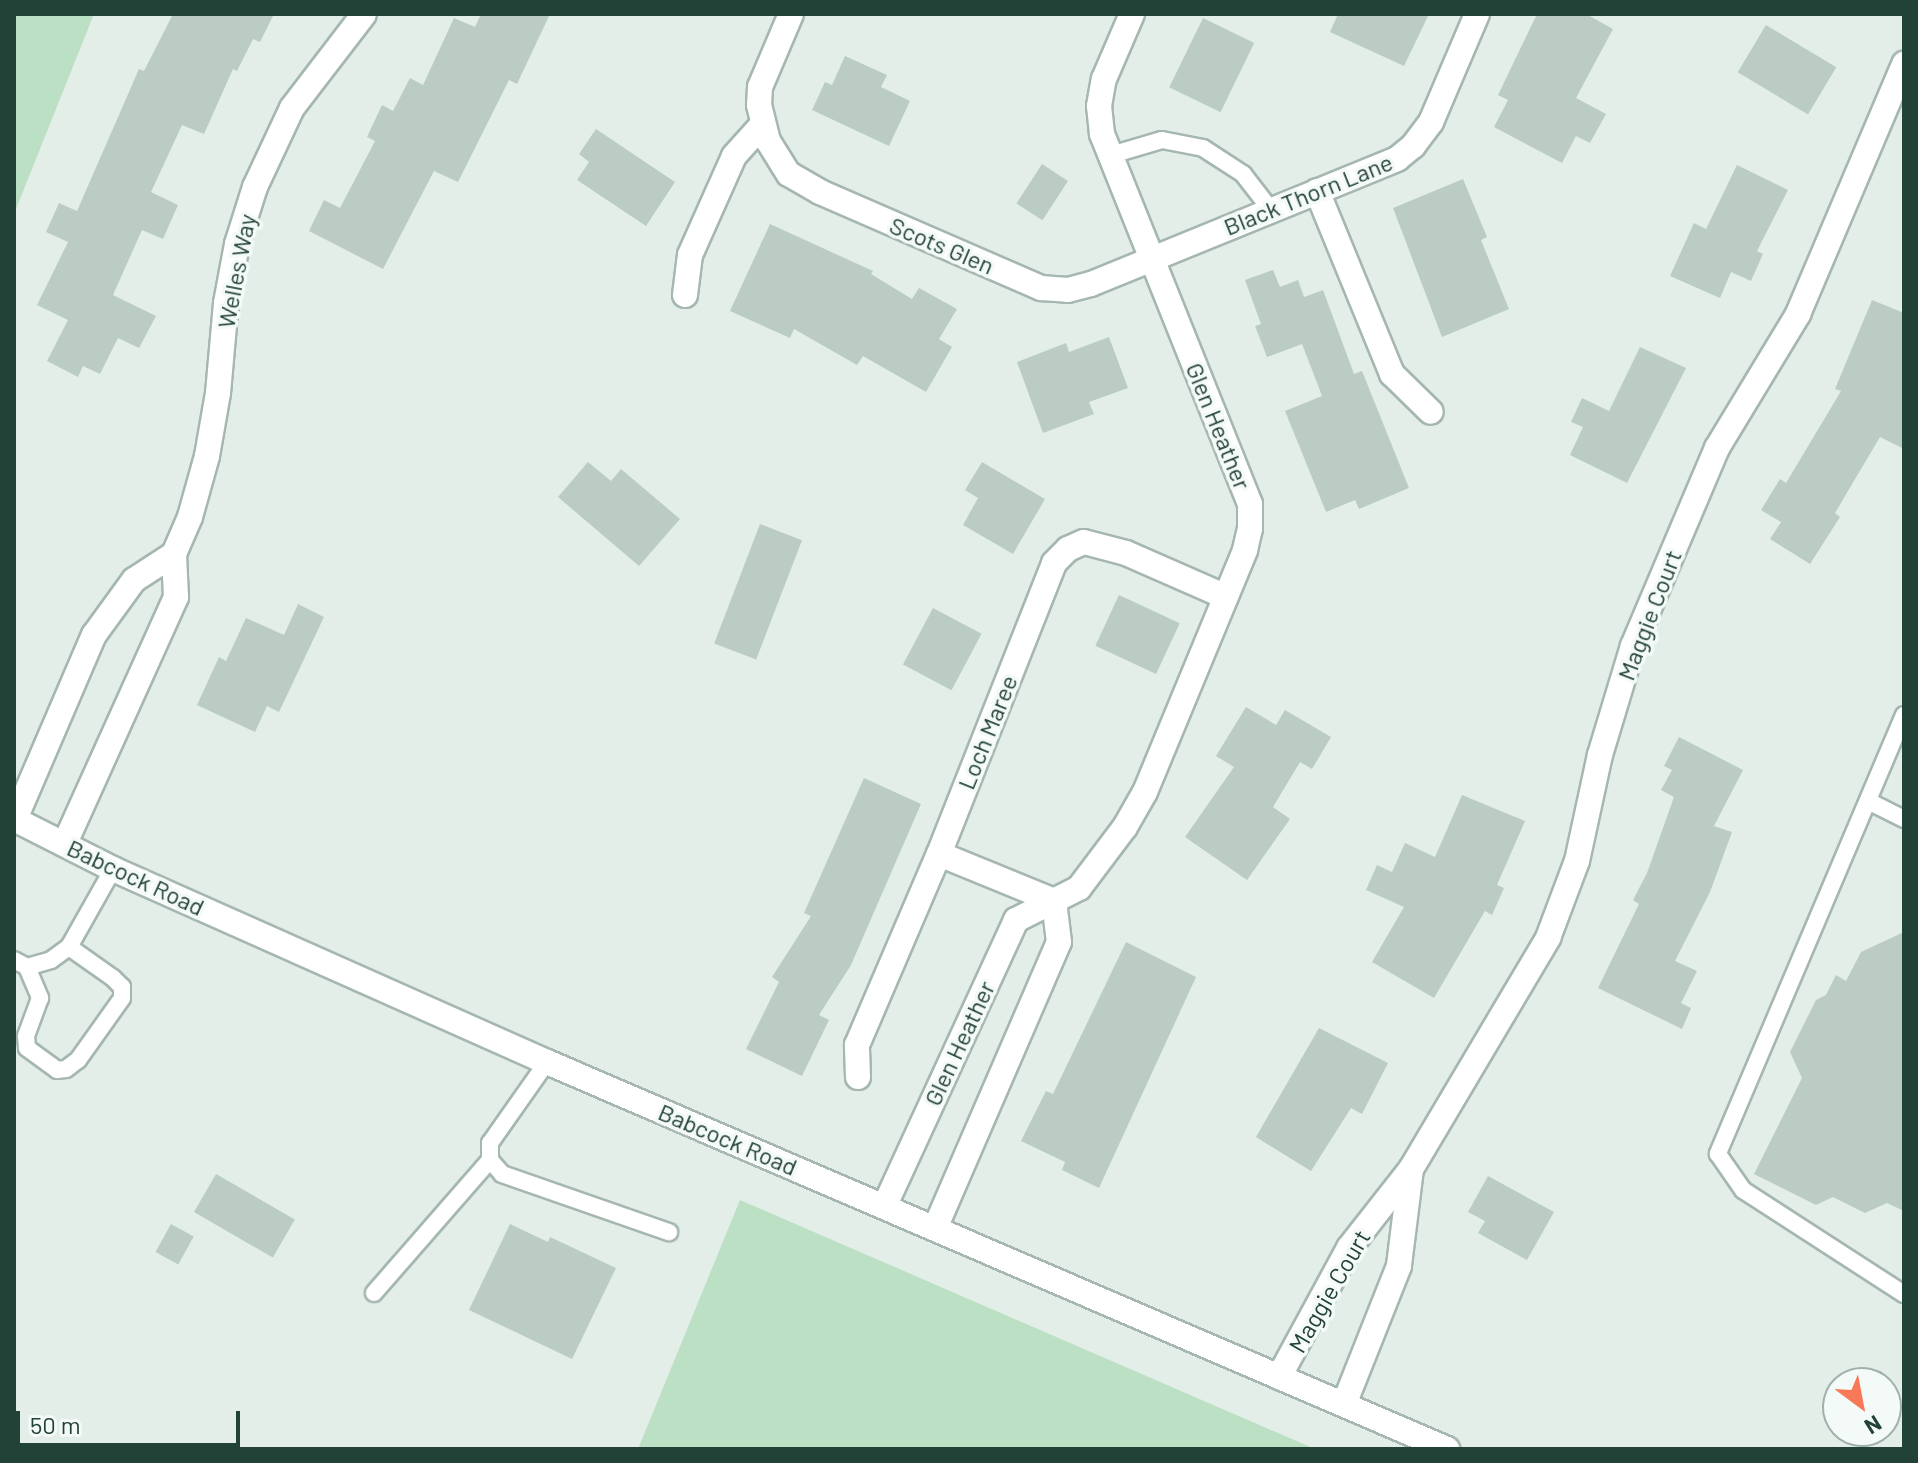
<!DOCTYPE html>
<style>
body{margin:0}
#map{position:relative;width:1918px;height:1463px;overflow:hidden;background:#e3eee9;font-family:Barlow,sans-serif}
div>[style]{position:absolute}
.green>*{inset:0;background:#bce0c4}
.building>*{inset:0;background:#bbccc5;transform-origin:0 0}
.roads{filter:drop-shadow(2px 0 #a5b7b0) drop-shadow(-2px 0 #a5b7b0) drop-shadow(0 2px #a5b7b0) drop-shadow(0 -2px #a5b7b0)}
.service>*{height:16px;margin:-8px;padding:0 8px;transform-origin:8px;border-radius:8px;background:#fff}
.minor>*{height:24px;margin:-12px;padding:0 12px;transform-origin:12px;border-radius:12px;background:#fff}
.secondary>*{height:24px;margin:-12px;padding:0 12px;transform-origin:12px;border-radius:12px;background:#fff}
span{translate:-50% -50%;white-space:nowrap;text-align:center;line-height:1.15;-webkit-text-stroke:7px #f4faf7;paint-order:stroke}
.street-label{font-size:24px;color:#224137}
.frame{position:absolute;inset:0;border:16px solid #224137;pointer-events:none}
.north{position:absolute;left:1822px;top:1367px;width:80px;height:80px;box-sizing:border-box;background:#f4faf7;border:2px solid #a0b0aa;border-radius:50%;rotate:148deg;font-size:22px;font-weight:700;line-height:32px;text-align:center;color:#224137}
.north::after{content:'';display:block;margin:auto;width:28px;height:36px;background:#f87957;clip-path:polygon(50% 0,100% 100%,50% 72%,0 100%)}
.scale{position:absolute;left:16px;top:1411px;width:224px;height:36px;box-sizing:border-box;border:4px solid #224137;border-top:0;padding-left:10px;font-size:24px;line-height:28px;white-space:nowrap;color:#224137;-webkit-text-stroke:6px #f4faf7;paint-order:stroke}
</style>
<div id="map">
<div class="green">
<div style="clip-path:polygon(14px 14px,94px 14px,14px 214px)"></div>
<div style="clip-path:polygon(740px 1200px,1315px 1449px,638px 1449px)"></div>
</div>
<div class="building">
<div style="clip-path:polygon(173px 14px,274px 14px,260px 42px,253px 39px,237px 71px,233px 69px,204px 134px,182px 125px,151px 192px,178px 205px,163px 239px,142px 230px,113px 295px,156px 316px,139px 348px,118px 338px,100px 374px,83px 366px,78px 377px,47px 361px,68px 320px,37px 305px,68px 242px,46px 232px,59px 203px,77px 211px,139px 69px,144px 71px)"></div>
<div style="clip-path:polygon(481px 14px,550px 14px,517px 84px,509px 80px,458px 182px,434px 171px,383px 269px,309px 231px,324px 200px,340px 208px,375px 141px,367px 137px,382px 105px,393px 111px,410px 78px,423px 85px,454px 18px,475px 27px)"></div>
<div style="clip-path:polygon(1338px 14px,1429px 14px,1404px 66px,1330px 32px)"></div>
<div style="clip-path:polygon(1537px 14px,1586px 14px,1613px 29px,1576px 98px,1606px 114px,1590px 143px,1576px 136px,1562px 163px,1494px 127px,1508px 100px,1498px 95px)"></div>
<div style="left:1203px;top:18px;width:57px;height:77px;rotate:26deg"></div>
<div style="left:1766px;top:25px;width:82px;height:55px;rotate:31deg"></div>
<div style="clip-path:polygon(845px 56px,887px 75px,881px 87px,910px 101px,889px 146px,812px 110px,825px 82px,832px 85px)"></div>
<div style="clip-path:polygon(596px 129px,675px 182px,646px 226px,577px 180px,589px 162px,579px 154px)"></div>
<div style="left:1042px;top:164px;width:31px;height:47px;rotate:33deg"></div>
<div style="clip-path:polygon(1737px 165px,1788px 190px,1757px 251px,1763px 254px,1751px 281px,1731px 272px,1720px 298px,1670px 276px,1694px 223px,1706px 229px)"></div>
<div style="clip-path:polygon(1463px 179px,1487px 237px,1481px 240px,1509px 309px,1442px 337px,1393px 208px)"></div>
<div style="clip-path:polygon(770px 224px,873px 271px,871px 274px,912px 299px,919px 288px,957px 309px,939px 339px,952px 347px,926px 392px,863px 356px,857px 365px,794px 329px,790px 338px,730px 311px)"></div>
<div style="clip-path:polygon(1273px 270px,1280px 287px,1298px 280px,1304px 297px,1323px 290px,1354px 374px,1362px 371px,1409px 488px,1359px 509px,1355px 500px,1326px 512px,1285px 411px,1322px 396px,1319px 388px,1302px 344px,1267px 357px,1255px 326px,1261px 324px,1245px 280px)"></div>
<div style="clip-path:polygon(1872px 300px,1904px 313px,1904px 449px,1880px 437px,1835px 513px,1840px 517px,1810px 564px,1770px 539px,1781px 522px,1761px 510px,1780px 479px,1786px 483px,1841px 391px,1835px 389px)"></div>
<div style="clip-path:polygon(1109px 337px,1128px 388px,1089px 402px,1094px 414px,1043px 433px,1017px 362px,1066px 343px,1069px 352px)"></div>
<div style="clip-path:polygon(1640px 347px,1686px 368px,1627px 483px,1570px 455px,1583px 427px,1571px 422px,1582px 398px,1609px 411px)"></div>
<div style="clip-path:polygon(588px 462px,611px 481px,621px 469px,680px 519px,639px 566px,558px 497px)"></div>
<div style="clip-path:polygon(982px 462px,1045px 499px,1013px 554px,963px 525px,978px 498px,965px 490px)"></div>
<div style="left:760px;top:524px;width:45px;height:128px;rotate:21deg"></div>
<div style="left:1119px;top:595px;width:67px;height:56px;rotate:25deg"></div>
<div style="clip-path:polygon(298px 604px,324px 617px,279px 712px,267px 706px,255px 732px,197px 705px,219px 657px,226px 661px,246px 618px,284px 635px)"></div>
<div style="left:933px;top:608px;width:55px;height:64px;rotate:28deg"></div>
<div style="clip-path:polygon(1246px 707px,1276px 725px,1285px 710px,1331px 737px,1312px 769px,1300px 762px,1273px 807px,1290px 819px,1247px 880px,1185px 837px,1234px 767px,1216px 756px)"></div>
<div style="clip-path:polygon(1679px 737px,1743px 770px,1714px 826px,1732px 832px,1710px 892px,1675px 961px,1697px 971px,1681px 1003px,1691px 1008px,1682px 1029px,1598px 988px,1639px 904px,1633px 900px,1647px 873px,1674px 797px,1661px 790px,1672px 770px,1664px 766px)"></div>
<div style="clip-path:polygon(864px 778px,921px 804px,851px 965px,819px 1015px,829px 1020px,802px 1076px,746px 1049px,779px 982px,772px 977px,811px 916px,804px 913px)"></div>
<div style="clip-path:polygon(1462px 795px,1525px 821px,1497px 885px,1504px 888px,1492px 915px,1485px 911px,1434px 998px,1372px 962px,1404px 907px,1366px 890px,1377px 865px,1392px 872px,1405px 843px,1435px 857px)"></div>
<div style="clip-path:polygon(1904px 932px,1904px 1211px,1887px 1203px,1865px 1213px,1833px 1197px,1816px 1205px,1754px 1174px,1802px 1078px,1790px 1052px,1816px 1000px,1826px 995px,1836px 975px,1846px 981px,1861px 952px)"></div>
<div style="clip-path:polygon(1126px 942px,1196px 977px,1099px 1188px,1062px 1170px,1065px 1162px,1021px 1141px,1046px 1091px,1053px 1094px)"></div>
<div style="clip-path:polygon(1319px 1028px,1388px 1063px,1362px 1114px,1351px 1108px,1311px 1171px,1256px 1137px)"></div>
<div style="left:216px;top:1174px;width:91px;height:44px;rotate:30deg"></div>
<div style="clip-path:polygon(1488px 1176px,1554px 1212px,1527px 1260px,1478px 1233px,1485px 1221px,1468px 1212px)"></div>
<div style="left:171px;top:1224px;width:26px;height:32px;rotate:29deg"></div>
<div style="clip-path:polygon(510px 1224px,548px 1242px,550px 1237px,616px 1268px,572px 1359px,469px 1310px)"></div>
</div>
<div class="roads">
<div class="service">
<div style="left:1111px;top:155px;width:53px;rotate:-16.4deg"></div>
<div style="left:1162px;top:140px;width:42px;rotate:11deg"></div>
<div style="left:1203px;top:148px;width:48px;rotate:33deg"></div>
<div style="left:1243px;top:174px;width:46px;rotate:52.1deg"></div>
<div style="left:1904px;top:715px;width:477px;rotate:113deg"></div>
<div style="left:1718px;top:1154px;width:44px;rotate:55.2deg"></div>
<div style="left:1743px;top:1190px;width:192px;rotate:32.9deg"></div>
<div style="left:1868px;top:801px;width:40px;rotate:26.6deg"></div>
<div style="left:14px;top:960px;width:15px;rotate:28deg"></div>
<div style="left:27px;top:967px;width:25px;rotate:-16deg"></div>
<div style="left:51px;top:960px;width:22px;rotate:-36deg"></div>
<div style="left:69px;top:947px;width:90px;rotate:-60.6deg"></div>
<div style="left:27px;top:967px;width:34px;rotate:67deg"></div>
<div style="left:40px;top:998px;width:40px;rotate:110.2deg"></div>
<div style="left:26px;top:1036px;width:12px;rotate:85deg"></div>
<div style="left:27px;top:1048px;width:37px;rotate:36deg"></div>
<div style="left:57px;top:1070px;width:9px;rotate:-6deg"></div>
<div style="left:66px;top:1069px;width:15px;rotate:-37deg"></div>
<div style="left:78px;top:1060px;width:76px;rotate:-54.6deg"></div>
<div style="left:122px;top:998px;width:11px;rotate:-90deg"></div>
<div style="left:122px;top:987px;width:13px;rotate:-135deg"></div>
<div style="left:113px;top:978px;width:54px;rotate:-144.8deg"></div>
<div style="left:547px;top:1062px;width:99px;rotate:125.1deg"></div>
<div style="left:490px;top:1143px;width:17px;rotate:90deg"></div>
<div style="left:490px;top:1160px;width:18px;rotate:49deg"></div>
<div style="left:502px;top:1174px;width:177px;rotate:19.2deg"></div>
<div style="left:374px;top:1293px;width:176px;rotate:-48.9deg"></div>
</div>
<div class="minor">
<div style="left:791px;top:14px;width:79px;rotate:113deg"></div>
<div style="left:760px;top:87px;width:18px;rotate:93deg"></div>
<div style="left:759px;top:105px;width:37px;rotate:76deg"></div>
<div style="left:768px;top:141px;width:39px;rotate:58deg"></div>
<div style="left:789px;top:174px;width:36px;rotate:30deg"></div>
<div style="left:820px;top:192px;width:241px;rotate:23.5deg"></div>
<div style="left:1041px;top:288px;width:27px;rotate:4deg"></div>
<div style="left:1068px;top:290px;width:24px;rotate:-15deg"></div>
<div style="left:1091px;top:284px;width:331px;rotate:-22.2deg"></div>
<div style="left:1397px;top:159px;width:21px;rotate:-39deg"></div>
<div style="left:1413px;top:146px;width:30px;rotate:-53deg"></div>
<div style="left:1431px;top:122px;width:117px;rotate:-66.9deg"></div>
<div style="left:1317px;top:191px;width:198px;rotate:67.7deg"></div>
<div style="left:1392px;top:374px;width:54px;rotate:44.3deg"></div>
<div style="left:685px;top:295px;width:40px;rotate:-82.9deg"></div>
<div style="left:690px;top:255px;width:108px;rotate:-66deg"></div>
<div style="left:734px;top:156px;width:42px;rotate:-47.9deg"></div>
<div style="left:15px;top:819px;width:200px;rotate:-66.8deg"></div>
<div style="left:94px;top:635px;width:68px;rotate:-54deg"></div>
<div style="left:134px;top:580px;width:48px;rotate:-33deg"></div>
<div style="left:65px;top:843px;width:270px;rotate:-65.7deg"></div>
<div style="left:176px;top:597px;width:43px;rotate:-92.7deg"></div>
<div style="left:174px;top:554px;width:40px;rotate:-66.6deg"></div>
<div style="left:190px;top:517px;width:63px;rotate:-74.4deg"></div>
<div style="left:207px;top:456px;width:64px;rotate:-80.1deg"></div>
<div style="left:218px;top:393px;width:90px;rotate:-84.9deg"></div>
<div style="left:226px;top:303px;width:60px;rotate:-79.4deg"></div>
<div style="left:237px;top:244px;width:60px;rotate:-72.5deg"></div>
<div style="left:255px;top:187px;width:87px;rotate:-64.9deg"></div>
<div style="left:292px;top:108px;width:118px;rotate:-52.5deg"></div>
<div style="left:939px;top:854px;width:124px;rotate:22.2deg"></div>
<div style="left:858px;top:1077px;width:32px;rotate:-92deg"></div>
<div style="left:857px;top:1045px;width:208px;rotate:-66.8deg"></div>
<div style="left:939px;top:854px;width:313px;rotate:-68.4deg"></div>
<div style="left:1054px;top:563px;width:20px;rotate:-45deg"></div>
<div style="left:1068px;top:549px;width:17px;rotate:-24deg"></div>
<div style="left:1084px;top:542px;width:43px;rotate:14.7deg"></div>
<div style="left:1126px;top:553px;width:109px;rotate:23.7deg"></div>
<div style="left:1411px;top:1169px;width:269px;rotate:-59.3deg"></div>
<div style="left:1548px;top:938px;width:82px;rotate:-69.4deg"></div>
<div style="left:1577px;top:861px;width:108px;rotate:-77.8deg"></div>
<div style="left:1600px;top:755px;width:114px;rotate:-73.2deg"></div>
<div style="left:1633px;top:646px;width:215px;rotate:-67deg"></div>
<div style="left:1717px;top:448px;width:157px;rotate:-58.8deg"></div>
<div style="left:1798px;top:314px;width:272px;rotate:-67deg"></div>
<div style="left:885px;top:1205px;width:314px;rotate:-65.3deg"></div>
<div style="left:1016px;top:920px;width:71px;rotate:-26.9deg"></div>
<div style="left:1079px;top:888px;width:76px;rotate:-53deg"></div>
<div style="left:1125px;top:827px;width:40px;rotate:-60.3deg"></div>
<div style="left:1145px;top:792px;width:262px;rotate:-67.5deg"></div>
<div style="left:1245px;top:550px;width:22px;rotate:-77deg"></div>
<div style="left:1250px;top:529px;width:25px;rotate:-90deg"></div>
<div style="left:1250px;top:504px;width:399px;rotate:-111.8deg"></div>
<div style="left:1102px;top:134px;width:28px;rotate:-96deg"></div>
<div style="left:1099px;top:106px;width:27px;rotate:-80deg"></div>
<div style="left:1104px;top:79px;width:71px;rotate:-66.7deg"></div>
<div style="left:936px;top:1226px;width:309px;rotate:-66.6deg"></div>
<div style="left:1059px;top:942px;width:41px;rotate:-97deg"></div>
<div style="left:1279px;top:1377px;width:147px;rotate:-61.5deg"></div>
<div style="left:1349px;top:1248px;width:100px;rotate:-51.9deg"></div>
<div style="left:1411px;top:1169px;width:98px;rotate:97.1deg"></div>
<div style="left:1399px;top:1266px;width:149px;rotate:111.7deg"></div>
</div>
<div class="secondary">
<div style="left:14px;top:819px;width:111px;rotate:26.8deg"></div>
<div style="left:113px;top:869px;width:475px;rotate:24deg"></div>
<div style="left:547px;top:1062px;width:980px;rotate:23.27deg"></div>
</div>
</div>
<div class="street-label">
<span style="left:1308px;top:194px;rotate:-22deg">Black Thorn Lane</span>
<span style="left:942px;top:245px;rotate:23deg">Scots Glen</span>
<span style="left:236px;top:271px;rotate:-79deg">Welles Way</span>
<span style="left:1219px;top:426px;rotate:68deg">Glen Heather</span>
<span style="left:1649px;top:615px;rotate:-69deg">Maggie Court</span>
<span style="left:987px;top:732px;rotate:-68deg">Loch Maree</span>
<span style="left:136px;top:877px;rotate:25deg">Babcock Road</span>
<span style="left:959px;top:1043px;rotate:-65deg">Glen Heather</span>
<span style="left:728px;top:1139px;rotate:23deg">Babcock Road</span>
<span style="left:1329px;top:1291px;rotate:-60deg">Maggie Court</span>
</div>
<div class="frame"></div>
<div class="north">N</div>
<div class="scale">50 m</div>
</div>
